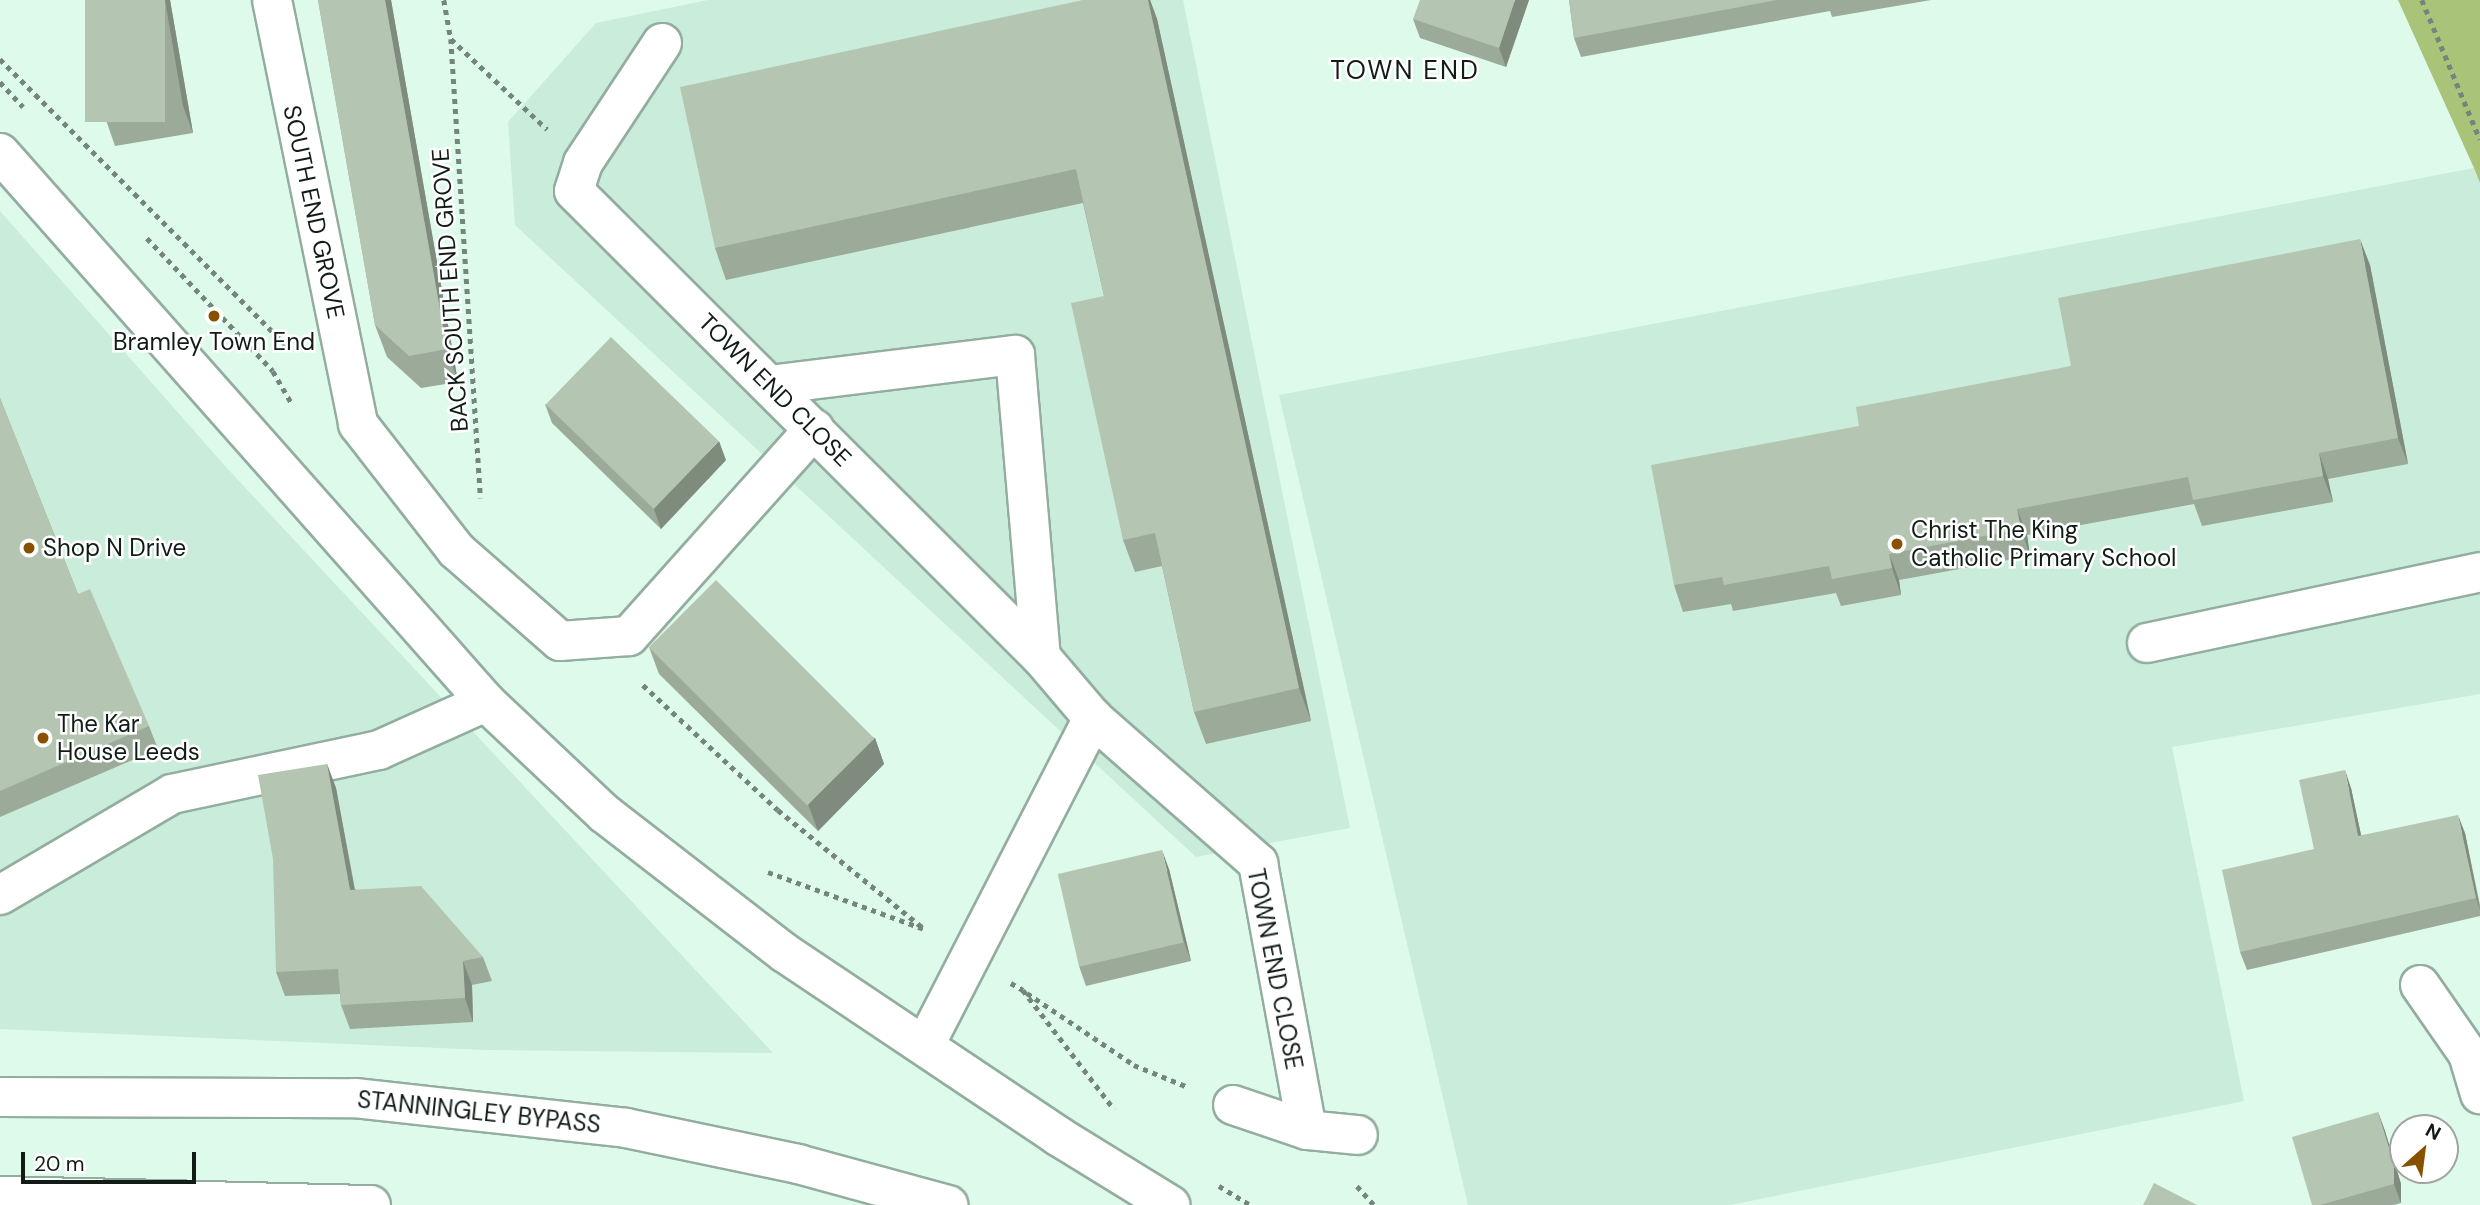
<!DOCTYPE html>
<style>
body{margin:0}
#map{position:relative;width:2480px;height:1205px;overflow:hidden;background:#defaeb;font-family:"DM Sans",sans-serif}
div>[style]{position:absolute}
.built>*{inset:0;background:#caecda}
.forest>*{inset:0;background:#a9c378}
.path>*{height:4.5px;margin-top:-2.25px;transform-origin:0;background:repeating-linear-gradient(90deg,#73857c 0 5px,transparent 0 10px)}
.roads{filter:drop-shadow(2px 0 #93ad9f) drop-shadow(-2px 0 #93ad9f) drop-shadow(0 2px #93ad9f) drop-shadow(0 -2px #93ad9f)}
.minor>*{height:38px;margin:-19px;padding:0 19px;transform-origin:19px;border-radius:19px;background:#fff}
.major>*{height:38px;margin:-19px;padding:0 19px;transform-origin:19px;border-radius:19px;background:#fff}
.wall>*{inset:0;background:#9baa99}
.shaded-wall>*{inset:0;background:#7e8b7d}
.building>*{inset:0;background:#b4c6b2;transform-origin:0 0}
.dots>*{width:19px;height:19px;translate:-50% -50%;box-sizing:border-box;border:4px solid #fff;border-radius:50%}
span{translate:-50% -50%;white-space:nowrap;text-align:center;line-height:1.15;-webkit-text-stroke:5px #fff;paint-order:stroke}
.street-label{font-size:24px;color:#121c17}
.poi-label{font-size:24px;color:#121c17}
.left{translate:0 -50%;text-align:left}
.neighbourhood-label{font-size:26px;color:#121c17;letter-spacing:2px}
.north{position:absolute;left:2389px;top:1114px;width:70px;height:70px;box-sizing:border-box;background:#fff;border:2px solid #a0a4a2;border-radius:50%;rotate:28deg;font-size:19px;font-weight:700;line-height:28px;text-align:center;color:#121c17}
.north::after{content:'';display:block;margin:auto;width:24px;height:32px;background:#875100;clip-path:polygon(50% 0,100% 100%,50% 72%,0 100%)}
.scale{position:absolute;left:21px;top:1152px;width:175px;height:32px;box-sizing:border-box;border:4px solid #121c17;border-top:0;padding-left:9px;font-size:21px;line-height:24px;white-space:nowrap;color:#121c17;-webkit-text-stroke:5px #fff;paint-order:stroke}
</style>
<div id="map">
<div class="built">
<div style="clip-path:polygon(708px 0,1183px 0,1350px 828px,1196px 857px,515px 225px,508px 122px,596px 23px)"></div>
<div style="clip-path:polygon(2474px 168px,2480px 183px,2480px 694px,2172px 747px,2244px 1101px,1730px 1205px,1468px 1205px,1279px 395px)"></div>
<div style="clip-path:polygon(0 211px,226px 467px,773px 1053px,486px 1050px,0 1029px)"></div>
</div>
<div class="forest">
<div style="clip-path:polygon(2398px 0,2480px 0,2480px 183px,2474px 168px)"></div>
</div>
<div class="path">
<div style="left:444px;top:0;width:40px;rotate:80deg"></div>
<div style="left:451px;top:39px;width:460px;rotate:86.3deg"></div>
<div style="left:2422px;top:0;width:151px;rotate:67.4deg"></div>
<div style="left:451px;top:39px;width:132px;rotate:43.2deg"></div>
<div style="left:0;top:59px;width:409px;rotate:45deg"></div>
<div style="left:0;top:82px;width:34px;rotate:47deg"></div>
<div style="left:147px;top:238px;width:183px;rotate:46.5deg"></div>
<div style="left:273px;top:371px;width:36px;rotate:60deg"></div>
<div style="left:643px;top:685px;width:184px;rotate:42.8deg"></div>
<div style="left:778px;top:810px;width:186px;rotate:39.1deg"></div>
<div style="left:768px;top:872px;width:169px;rotate:20deg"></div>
<div style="left:1011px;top:983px;width:14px;rotate:30deg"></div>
<div style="left:1023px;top:990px;width:150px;rotate:52.6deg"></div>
<div style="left:1027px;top:993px;width:129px;rotate:33.9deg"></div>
<div style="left:1134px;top:1065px;width:58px;rotate:22.2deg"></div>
<div style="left:1219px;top:1186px;width:37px;rotate:31deg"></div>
<div style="left:1357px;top:1186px;width:25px;rotate:48deg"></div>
</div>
<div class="roads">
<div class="minor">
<div style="left:272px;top:0;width:433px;rotate:78.5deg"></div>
<div style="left:358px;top:424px;width:160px;rotate:52.1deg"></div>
<div style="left:456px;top:550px;width:138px;rotate:41.2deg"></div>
<div style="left:560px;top:641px;width:69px;rotate:-4.1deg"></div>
<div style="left:629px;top:636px;width:278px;rotate:-48.2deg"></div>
<div style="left:662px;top:43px;width:144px;rotate:123.4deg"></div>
<div style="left:583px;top:163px;width:29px;rotate:108deg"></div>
<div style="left:574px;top:191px;width:660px;rotate:44.94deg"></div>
<div style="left:1041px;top:657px;width:80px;rotate:49.6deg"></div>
<div style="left:1093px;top:718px;width:220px;rotate:41.3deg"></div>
<div style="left:1258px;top:863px;width:271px;rotate:79.6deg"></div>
<div style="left:1307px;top:1130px;width:78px;rotate:-161.3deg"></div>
<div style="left:769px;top:385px;width:248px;rotate:-7deg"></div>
<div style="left:1015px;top:355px;width:303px;rotate:85.1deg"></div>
<div style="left:2147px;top:643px;width:340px;rotate:-12deg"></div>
<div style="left:0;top:895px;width:199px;rotate:-30.4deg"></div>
<div style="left:172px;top:794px;width:212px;rotate:-12deg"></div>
<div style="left:379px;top:750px;width:117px;rotate:-24.2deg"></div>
<div style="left:2420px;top:985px;width:84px;rotate:55.2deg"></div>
<div style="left:2468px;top:1054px;width:42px;rotate:73.3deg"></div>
<div style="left:925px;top:1045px;width:368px;rotate:-62.8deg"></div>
<div style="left:1307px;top:1130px;width:51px;rotate:5.6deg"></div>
</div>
<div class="major">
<div style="left:0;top:153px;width:733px;rotate:48.48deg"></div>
<div style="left:486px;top:702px;width:163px;rotate:43.3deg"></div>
<div style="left:605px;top:814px;width:227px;rotate:37.7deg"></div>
<div style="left:785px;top:953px;width:329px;rotate:33.8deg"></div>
<div style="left:1058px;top:1136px;width:132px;rotate:31.6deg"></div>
<div style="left:0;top:1097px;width:355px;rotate:0.2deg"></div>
<div style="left:355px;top:1098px;width:273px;rotate:6.3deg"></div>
<div style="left:626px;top:1128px;width:176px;rotate:11.8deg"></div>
<div style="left:798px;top:1164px;width:156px;rotate:15.3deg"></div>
<div style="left:0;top:1196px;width:371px;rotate:1.4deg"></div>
</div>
</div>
<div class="wall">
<div style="clip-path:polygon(85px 0,170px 0,193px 133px,115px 146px,106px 120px)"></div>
<div style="clip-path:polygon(318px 0,391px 0,458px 382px,421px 388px,387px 357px,375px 325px)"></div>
<div style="clip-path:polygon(1083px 0,1150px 0,1157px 19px,1311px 721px,1206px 744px,1194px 712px,1162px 566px,1135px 572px,1123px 540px,1104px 296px,1083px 203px,726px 280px,715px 248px)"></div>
<div style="clip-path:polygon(1529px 0,1506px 67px,1420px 38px,1413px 19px)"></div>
<div style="clip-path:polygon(1569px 0,1931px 0,1832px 17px,1830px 11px,1581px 57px,1574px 38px)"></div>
<div style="clip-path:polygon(2370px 265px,2408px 464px,2328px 479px,2333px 502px,2202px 526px,2194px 504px,2027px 535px,2030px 556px,1899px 580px,1901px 595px,1841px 606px,1836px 593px,1733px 611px,1731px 604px,1683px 612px,1674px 585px,1859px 426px,2071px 366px)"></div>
<div style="clip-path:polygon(0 398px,78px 594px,149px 726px,158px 749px,0 817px)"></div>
<div style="clip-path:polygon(545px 404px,726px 460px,661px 529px,552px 423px)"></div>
<div style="clip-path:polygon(649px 647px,875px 738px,884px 764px,818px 831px,659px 674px)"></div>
<div style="clip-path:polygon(327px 764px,336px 788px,355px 889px,483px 957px,492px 981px,472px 985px,473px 1022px,350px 1029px,341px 1005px,340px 994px,285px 996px,276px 972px)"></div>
<div style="clip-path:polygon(2351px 788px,2361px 835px,2465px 833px,2480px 905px,2480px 916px,2247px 970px,2240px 952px,2314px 849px)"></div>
<div style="clip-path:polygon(1169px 869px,1191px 961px,1086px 986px,1079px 966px)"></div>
<div style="clip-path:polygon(2378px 1112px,2385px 1131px,2401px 1184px,2401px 1203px,2394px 1205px,2312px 1205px)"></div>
</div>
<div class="shaded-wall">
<div style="clip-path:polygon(165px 0,170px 0,193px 133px,183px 106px)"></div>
<div style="clip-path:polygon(385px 0,391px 0,458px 382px,447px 349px)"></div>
<div style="clip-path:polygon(1148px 0,1150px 0,1157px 19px,1311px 721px,1299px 688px)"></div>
<div style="clip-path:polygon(1515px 0,1529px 0,1506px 67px,1499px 48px)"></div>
<div style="clip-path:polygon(2360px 239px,2370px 265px,2408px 464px,2398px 438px)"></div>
<div style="clip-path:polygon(719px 441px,726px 460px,661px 529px,654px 509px)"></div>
<div style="clip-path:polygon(2319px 453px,2328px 479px,2333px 502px,2323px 476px)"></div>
<div style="clip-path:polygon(2017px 509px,2027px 535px,2030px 556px,2021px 529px)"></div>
<div style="clip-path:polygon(1889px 554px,1899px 580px,1901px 595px,1892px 568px)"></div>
<div style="clip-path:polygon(875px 738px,884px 764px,818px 831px,808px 804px)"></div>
<div style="clip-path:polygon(327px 764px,336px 788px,359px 914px,350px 890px)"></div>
<div style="clip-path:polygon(2345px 770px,2351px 788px,2365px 854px,2358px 836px)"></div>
<div style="clip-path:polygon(2458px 815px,2465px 833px,2480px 910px,2476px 898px)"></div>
<div style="clip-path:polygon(1162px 850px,1169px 869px,1191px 961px,1184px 942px)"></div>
<div style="clip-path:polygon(463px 961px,472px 985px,473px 1022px,465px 998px)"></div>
<div style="clip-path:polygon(2378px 1112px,2385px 1131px,2401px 1184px,2401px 1203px,2394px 1184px)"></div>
</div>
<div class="building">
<div style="left:85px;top:0;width:80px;height:122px"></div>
<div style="clip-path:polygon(318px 0,385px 0,447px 349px,409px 356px,375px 325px)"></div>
<div style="clip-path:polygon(1083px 0,1148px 0,1299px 688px,1194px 712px,1155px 533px,1123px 540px,1071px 303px,1104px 296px,1076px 169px,715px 248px,680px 87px)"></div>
<div style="clip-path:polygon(1420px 0,1515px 0,1499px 48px,1413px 19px)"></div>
<div style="clip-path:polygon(1569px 0,1777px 0,1574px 38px)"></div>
<div style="clip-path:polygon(2360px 239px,2398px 438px,2319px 453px,2323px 476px,2193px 500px,2188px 477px,2017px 509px,2021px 529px,1889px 554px,1892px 568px,1832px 579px,1829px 566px,1724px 585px,1722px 577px,1674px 585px,1651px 465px,1859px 426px,1856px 407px,2071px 366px,2058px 298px)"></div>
<div style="left:611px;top:337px;width:150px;height:94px;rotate:44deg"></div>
<div style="clip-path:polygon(0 398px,78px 594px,90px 589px,149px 726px,0 791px)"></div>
<div style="left:716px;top:580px;width:224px;height:95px;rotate:45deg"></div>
<div style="clip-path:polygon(327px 764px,350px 890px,421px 886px,483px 957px,463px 961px,465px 998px,341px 1005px,338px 969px,276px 972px,273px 859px,258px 775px)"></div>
<div style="clip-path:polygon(2345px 770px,2358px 836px,2458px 815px,2476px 898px,2240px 952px,2222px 870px,2314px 849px,2299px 780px)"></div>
<div style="left:1162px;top:850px;width:95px;height:107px;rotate:77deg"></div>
<div style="clip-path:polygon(2378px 1112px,2394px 1164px,2394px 1184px,2320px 1205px,2312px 1205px,2292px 1137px)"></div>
<div style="clip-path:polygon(2154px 1183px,2197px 1205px,2143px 1205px)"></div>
</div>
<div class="dots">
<div style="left:214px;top:316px;background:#875100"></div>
<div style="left:1897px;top:544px;background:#875100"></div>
<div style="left:29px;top:548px;background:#875100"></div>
<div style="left:43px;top:738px;background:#875100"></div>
</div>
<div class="street-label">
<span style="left:314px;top:212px;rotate:78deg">SOUTH END GROVE</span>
<span style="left:450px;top:290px;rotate:-94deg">BACK SOUTH END GROVE</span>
<span style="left:775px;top:390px;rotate:45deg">TOWN END CLOSE</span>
<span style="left:1275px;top:969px;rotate:79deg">TOWN END CLOSE</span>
<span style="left:479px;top:1112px;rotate:6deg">STANNINGLEY BYPASS</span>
</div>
<div class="poi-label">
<span style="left:214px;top:342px">Bramley Town End</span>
<span class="left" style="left:1911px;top:544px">Christ The King<br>Catholic Primary School</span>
<span class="left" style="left:43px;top:548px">Shop N Drive</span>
<span class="left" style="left:57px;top:738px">The Kar<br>House Leeds</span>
</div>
<div class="neighbourhood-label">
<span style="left:1405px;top:71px">TOWN END</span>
</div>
<div class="north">N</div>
<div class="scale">20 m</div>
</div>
